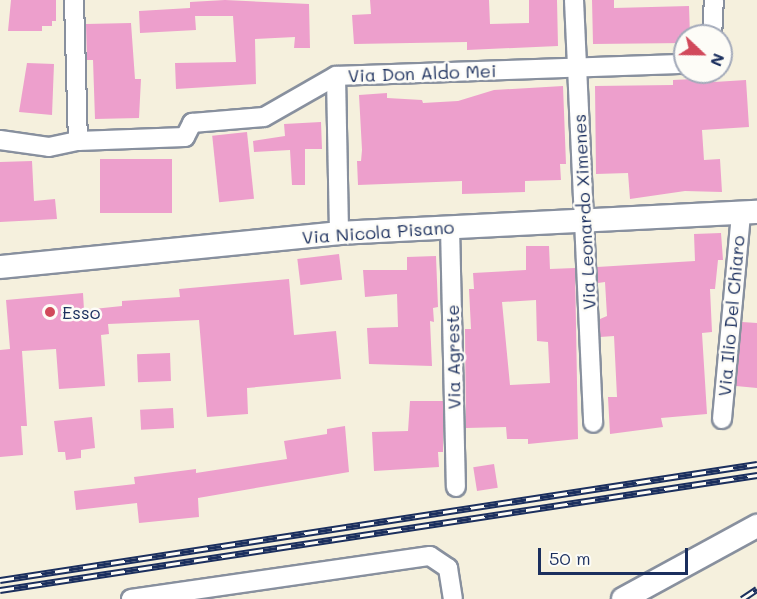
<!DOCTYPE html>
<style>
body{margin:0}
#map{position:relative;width:757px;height:599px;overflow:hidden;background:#f5f0dd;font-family:Mali,sans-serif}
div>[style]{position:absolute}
.building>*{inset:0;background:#ed9fcc;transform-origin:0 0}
.roads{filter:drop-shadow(2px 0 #88909e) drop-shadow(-2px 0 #88909e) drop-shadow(0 2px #88909e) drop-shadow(0 -2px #88909e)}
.minor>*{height:18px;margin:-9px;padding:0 9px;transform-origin:9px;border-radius:9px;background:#fff}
.tertiary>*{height:22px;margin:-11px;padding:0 11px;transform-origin:11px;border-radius:11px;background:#fff}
.rail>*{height:7px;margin-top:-3.5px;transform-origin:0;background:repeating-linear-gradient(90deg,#fdfcf7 0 14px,#1b2f5e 0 28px);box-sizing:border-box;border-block:2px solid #1b2f5e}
.dots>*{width:16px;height:16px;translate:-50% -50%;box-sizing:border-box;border:3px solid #fdfcf7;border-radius:50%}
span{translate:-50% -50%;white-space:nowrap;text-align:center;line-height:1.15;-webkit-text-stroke:5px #fdfcf7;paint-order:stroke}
.street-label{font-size:18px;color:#1b2f5e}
.poi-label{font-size:18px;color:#1b2f5e}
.left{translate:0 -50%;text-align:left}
.north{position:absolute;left:673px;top:24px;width:60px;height:60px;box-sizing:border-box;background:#fdfcf7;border:2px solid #a3aaba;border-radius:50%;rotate:112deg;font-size:16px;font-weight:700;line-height:24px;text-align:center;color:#1b2f5e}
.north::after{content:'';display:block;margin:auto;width:21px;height:27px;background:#d1495b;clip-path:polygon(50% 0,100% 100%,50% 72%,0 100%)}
.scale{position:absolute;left:538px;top:548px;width:150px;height:27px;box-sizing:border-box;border:3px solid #1b2f5e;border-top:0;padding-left:8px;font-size:18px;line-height:21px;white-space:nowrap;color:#1b2f5e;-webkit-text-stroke:4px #fdfcf7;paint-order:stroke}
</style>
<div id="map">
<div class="building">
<div style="clip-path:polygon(11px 0,56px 0,56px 21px,52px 21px,52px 26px,42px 26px,42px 31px,8px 31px)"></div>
<div style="clip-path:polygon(225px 0,309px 4px,310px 48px,294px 48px,295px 37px,255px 39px,256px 84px,176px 89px,175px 63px,236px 62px,233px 16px,195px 16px,196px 30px,140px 33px,139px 11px,190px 8px,190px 2px)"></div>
<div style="clip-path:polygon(370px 0,489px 0,490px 24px,529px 23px,529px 0,557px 0,558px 46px,467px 50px,467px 42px,354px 44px,352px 15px,371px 14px)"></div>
<div style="clip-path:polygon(592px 0,614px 0,614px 8px,689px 6px,690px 36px,685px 36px,685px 43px,593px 44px)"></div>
<div style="clip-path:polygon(131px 23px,135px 79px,141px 79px,139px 118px,95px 119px,93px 60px,87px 60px,86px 24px)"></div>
<div style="clip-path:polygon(27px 63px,54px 64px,52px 115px,19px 112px)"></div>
<div style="clip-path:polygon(714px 78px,714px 82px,746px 80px,749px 127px,702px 130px,704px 160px,720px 159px,722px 192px,685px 191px,630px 199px,628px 173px,596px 174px,595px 86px,673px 85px,673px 80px)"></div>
<div style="clip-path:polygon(563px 86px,566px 164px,560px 164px,561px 180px,525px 181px,525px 192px,462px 194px,462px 181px,358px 185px,357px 161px,361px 161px,362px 150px,359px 95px,387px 93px,387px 98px,422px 100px,423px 103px,458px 101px,494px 90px)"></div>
<div style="clip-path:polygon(321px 122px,322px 149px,305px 149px,305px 185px,292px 185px,290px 150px,254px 152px,253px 141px,285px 136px,284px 124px)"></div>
<div style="left:247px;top:132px;width:67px;height:35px;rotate:84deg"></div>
<div style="left:100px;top:159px;width:72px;height:54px"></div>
<div style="clip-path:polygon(32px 161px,34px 201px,55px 199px,57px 219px,0 222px,0 162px)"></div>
<div style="clip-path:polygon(721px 233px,723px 260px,718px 260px,715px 289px,710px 289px,712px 332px,702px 333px,707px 414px,661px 418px,663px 427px,610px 434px,608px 397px,617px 397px,614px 336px,600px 337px,600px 319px,607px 316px,605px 282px,598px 283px,597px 267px,695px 261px,694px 234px)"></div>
<div style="clip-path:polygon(evenodd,526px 246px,549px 246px,550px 269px,575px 268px,578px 439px,528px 444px,528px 439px,507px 439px,506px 427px,466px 428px,465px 329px,471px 329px,469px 289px,474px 289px,473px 273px,526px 270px,526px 246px,536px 300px,537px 341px,548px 342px,550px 383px,510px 385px,502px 302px,536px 300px)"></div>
<div style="left:339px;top:254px;width:26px;height:42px;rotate:83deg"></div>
<div style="clip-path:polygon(436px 256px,438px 307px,433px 308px,434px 322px,430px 321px,432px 366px,369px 364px,367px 328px,398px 327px,397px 294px,365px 297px,363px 270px,407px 270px,407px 257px)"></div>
<div style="clip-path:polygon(289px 279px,294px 335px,336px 331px,341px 379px,247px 388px,248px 414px,207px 417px,199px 320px,108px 324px,109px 334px,101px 335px,105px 386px,59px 389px,56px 349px,22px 351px,27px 426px,21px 426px,23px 455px,0 457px,0 350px,10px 349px,6px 300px,83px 293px,84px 310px,122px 306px,122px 301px,180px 297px,179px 289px)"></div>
<div style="clip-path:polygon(742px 322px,757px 323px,757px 388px,736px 386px)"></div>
<div style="left:170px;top:353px;width:28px;height:33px;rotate:88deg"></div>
<div style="clip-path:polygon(410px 401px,443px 401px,443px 452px,438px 452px,439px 467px,374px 471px,372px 432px,408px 431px)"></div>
<div style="left:173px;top:408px;width:20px;height:33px;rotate:87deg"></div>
<div style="clip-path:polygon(92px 417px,95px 448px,81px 450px,81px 458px,66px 460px,65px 452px,58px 452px,54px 421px)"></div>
<div style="clip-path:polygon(345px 426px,349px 472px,198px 498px,199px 517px,139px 523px,137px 503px,76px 510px,74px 491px,135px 484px,134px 477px,196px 469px,196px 473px,287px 459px,284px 441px,327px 434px,327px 429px)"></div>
<div style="left:494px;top:464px;width:24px;height:21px;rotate:81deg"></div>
</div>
<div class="roads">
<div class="minor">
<div style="left:74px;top:0;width:141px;rotate:88.4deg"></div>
<div style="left:574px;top:0;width:423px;rotate:87.4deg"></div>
<div style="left:712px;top:36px;width:36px;rotate:-87deg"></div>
<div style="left:336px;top:76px;width:157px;rotate:88.9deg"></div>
<div style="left:0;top:140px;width:49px;rotate:8.1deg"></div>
<div style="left:49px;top:147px;width:30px;rotate:-12deg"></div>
<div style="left:78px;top:141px;width:107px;rotate:-2.1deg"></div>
<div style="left:185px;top:137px;width:16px;rotate:-63deg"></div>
<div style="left:192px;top:123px;width:72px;rotate:-4.8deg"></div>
<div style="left:264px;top:117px;width:83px;rotate:-29.7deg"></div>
<div style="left:336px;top:76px;width:349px;rotate:-2deg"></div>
<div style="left:450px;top:227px;width:260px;rotate:88.7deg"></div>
<div style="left:722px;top:419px;width:207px;rotate:-84.7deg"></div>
<div style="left:131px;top:599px;width:302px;rotate:-8.2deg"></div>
<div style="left:430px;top:556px;width:22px;rotate:34deg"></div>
<div style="left:448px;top:568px;width:31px;rotate:81deg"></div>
</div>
<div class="tertiary">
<div style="left:0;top:267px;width:341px;rotate:-5.7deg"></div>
<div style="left:339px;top:233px;width:419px;rotate:-2.9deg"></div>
<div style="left:623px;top:599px;width:153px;rotate:-28.6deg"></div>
</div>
</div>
<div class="rail">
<div style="left:0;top:580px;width:766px;rotate:-8.71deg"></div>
<div style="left:0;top:590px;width:766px;rotate:-8.64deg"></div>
<div style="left:742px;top:599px;width:18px;rotate:-34deg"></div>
</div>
<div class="dots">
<div style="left:50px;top:312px;background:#d1495b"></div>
</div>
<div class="street-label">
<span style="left:422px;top:73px;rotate:-2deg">Via Don Aldo Mei</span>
<span style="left:584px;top:212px;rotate:-93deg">Via Leonardo Ximenes</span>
<span style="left:378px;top:232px;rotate:-4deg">Via Nicola Pisano</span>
<span style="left:731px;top:316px;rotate:-85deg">Via Ilio Del Chiaro</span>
<span style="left:453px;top:357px;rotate:-91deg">Via Agreste</span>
</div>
<div class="poi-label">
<span class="left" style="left:62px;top:312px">Esso</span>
</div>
<div class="north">N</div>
<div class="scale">50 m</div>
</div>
